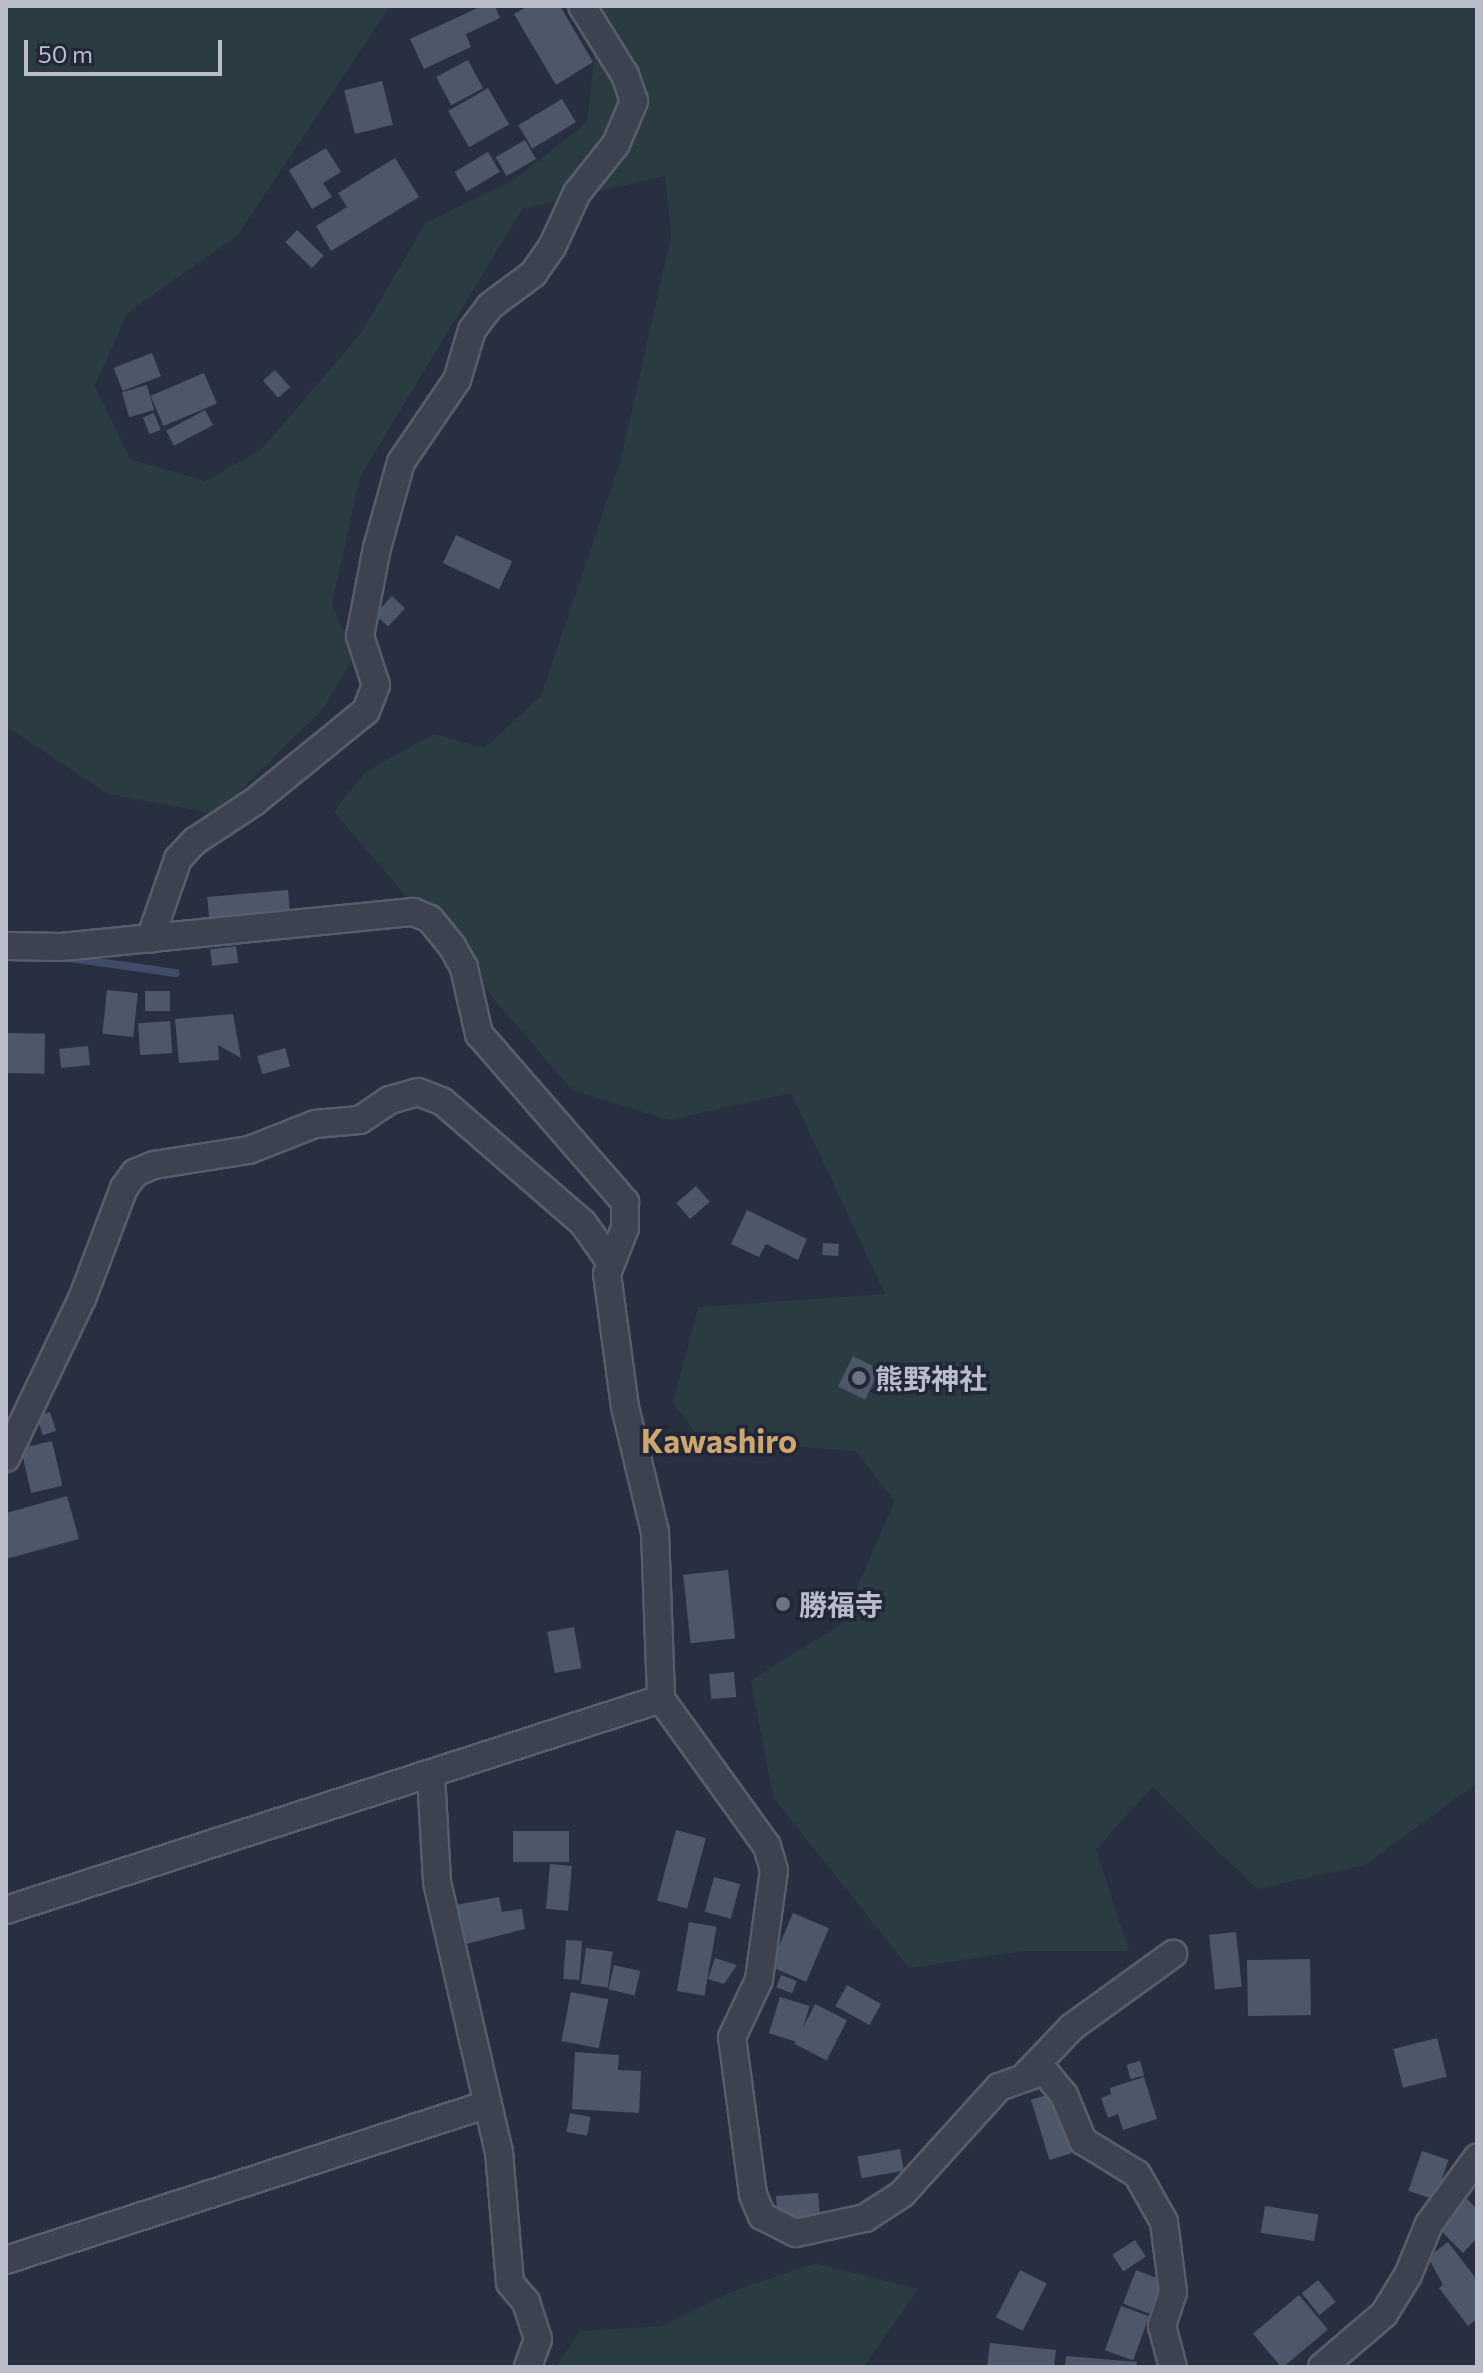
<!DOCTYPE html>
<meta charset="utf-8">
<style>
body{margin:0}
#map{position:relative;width:1483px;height:2373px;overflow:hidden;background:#282f40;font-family:Commissioner,"Noto Sans JP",sans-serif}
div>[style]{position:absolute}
.green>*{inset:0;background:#2a3b41}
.stream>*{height:8px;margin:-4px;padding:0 4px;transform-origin:4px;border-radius:4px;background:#3f4b68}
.building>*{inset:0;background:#4e5669;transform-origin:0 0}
.roads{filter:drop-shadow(2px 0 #575d6a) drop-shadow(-2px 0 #575d6a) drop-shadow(0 2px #575d6a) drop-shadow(0 -2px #575d6a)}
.minor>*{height:26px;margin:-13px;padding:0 13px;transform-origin:13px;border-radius:13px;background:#3c4250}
.dots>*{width:22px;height:22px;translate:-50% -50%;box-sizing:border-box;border:4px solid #212736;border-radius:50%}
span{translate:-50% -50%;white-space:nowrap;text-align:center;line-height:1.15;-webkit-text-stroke:7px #212736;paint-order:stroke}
.poi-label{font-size:28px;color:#b9bdca;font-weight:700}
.left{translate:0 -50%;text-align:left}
.quarter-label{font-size:32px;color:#cfa66f;font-weight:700}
.frame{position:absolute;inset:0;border:8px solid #b9bdca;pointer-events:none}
.scale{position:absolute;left:24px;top:40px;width:198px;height:36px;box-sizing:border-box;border:4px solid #b9bdca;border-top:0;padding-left:10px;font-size:24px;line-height:28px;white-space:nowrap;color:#b9bdca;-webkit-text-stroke:6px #212736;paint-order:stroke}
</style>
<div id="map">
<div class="green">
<div style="clip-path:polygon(6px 6px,390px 6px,238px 235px,127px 313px,95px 386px,130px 459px,205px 481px,261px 450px,362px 332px,425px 223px,514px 180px,587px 122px,600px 6px,1477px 6px,1477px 1783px,1365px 1865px,1257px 1889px,1153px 1787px,1096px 1849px,1129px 1951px,1024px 1951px,909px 1968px,773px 1797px,751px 1680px,840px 1625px,895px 1501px,855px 1451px,701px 1440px,673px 1403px,698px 1307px,885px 1294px,791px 1093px,669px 1120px,572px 1090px,334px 812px,364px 773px,434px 734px,484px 748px,541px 696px,621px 459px,671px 236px,665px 176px,522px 209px,360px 477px,332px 604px,354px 657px,323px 709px,217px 814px,108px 794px,6px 726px)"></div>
<div style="clip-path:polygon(815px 2263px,918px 2289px,864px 2367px,556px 2367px,580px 2331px,662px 2326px,731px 2292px)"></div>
</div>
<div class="stream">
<div style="left:62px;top:957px;width:115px;rotate:8deg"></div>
</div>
<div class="building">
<div style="clip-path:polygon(482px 6px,495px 6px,500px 18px,466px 34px,471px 47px,424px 69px,410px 39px)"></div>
<div style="clip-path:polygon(528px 6px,560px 6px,593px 62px,556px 85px,514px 14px)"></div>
<div style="left:468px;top:60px;width:32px;height:36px;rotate:62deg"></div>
<div style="left:382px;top:81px;width:45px;height:39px;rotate:76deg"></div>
<div style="left:488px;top:88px;width:42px;height:46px;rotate:60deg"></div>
<div style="left:562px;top:99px;width:27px;height:51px;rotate:59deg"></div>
<div style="left:525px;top:140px;width:22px;height:34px;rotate:60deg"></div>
<div style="clip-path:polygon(326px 148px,341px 172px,323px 183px,332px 197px,312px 209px,289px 170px)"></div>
<div style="left:488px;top:152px;width:23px;height:39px;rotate:59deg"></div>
<div style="clip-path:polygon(395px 158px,419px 197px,331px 251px,316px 226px,347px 207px,338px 193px)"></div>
<div style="left:297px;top:230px;width:37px;height:17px;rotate:44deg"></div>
<div style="left:152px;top:353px;width:25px;height:41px;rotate:69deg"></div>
<div style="left:275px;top:370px;width:23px;height:16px;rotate:49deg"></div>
<div style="left:204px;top:373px;width:33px;height:58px;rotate:67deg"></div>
<div style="left:147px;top:385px;width:26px;height:26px;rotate:74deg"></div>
<div style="left:205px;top:410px;width:17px;height:44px;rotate:62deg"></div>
<div style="left:154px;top:413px;width:18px;height:12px;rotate:68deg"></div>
<div style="left:456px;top:535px;width:62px;height:31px;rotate:25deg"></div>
<div style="left:392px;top:596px;width:18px;height:25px;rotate:43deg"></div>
<div style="left:288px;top:890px;width:23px;height:81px;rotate:85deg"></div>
<div style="left:236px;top:946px;width:17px;height:26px;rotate:83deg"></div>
<div style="left:107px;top:990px;width:31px;height:44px;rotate:6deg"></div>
<div style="left:145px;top:991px;width:25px;height:20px"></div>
<div style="clip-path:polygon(233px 1014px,241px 1058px,218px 1045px,219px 1060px,179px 1063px,175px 1019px)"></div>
<div style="left:170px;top:1021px;width:32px;height:32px;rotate:86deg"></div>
<div style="left:6px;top:1033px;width:39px;height:40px;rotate:1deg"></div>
<div style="left:88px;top:1046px;width:19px;height:29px;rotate:84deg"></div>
<div style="left:285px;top:1048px;width:19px;height:29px;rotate:74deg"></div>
<div style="left:696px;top:1186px;width:21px;height:26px;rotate:49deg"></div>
<div style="clip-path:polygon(747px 1210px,807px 1239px,798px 1260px,766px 1244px,759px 1257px,731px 1244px)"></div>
<div style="left:823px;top:1243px;width:16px;height:12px;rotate:4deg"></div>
<div style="left:853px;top:1356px;width:30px;height:34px;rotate:26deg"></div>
<div style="left:50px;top:1412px;width:20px;height:14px;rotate:72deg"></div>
<div style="left:52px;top:1441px;width:46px;height:32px;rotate:77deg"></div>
<div style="clip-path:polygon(67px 1496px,79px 1539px,6px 1559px,6px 1513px)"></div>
<div style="left:728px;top:1570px;width:69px;height:45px;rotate:84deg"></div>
<div style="left:574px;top:1627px;width:42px;height:27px;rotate:80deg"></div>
<div style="left:734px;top:1672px;width:25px;height:25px;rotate:85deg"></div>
<div style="left:676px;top:1830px;width:31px;height:73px;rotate:15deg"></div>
<div style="left:513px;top:1831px;width:56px;height:31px"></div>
<div style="left:550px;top:1864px;width:22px;height:45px;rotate:5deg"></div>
<div style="left:714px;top:1877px;width:27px;height:36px;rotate:15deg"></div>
<div style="clip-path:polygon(499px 1897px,502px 1912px,522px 1909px,525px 1929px,462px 1945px,455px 1905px)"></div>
<div style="left:793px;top:1913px;width:39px;height:58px;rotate:23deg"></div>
<div style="left:689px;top:1922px;width:28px;height:70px;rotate:10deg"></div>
<div style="left:1236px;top:1932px;width:55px;height:27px;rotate:84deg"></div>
<div style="left:566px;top:1940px;width:16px;height:39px;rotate:4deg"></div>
<div style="left:586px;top:1948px;width:27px;height:36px;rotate:8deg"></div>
<div style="clip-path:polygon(715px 1958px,737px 1965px,724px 1984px,708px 1979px)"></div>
<div style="left:1310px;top:1959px;width:56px;height:63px;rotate:89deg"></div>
<div style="left:614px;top:1965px;width:27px;height:25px;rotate:13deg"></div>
<div style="left:781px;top:1975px;width:17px;height:13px;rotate:21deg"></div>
<div style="left:847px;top:1985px;width:39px;height:24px;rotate:29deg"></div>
<div style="left:571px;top:1992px;width:38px;height:50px;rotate:11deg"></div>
<div style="left:780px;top:1997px;width:31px;height:38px;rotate:17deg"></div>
<div style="left:815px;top:2004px;width:36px;height:45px;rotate:27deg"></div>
<div style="left:1437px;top:2038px;width:40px;height:45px;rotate:76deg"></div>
<div style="clip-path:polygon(575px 2052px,619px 2055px,618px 2070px,641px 2071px,639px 2113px,572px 2109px)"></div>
<div style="left:1140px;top:2061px;width:15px;height:14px;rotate:74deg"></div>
<div style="clip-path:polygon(1144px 2077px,1157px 2119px,1123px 2130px,1118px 2114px,1108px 2118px,1101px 2098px,1111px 2094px,1110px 2088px)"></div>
<div style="left:1053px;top:2093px;width:63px;height:23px;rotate:73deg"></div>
<div style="left:570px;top:2113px;width:21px;height:19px;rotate:11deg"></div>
<div style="left:900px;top:2149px;width:22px;height:43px;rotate:80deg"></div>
<div style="left:1422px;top:2151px;width:28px;height:42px;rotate:19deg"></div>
<div style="clip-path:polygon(818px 2193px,820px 2216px,789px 2218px,777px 2211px,776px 2196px)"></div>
<div style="clip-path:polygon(1467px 2199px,1477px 2209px,1477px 2238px,1463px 2253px,1438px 2228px)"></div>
<div style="left:1265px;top:2206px;width:54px;height:27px;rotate:9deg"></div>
<div style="left:1135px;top:2240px;width:20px;height:27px;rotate:57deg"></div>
<div style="clip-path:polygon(1448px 2242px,1477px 2280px,1477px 2319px,1468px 2326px,1439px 2288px,1443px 2285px,1428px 2257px)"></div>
<div style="left:1020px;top:2270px;width:30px;height:53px;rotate:27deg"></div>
<div style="left:1136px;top:2270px;width:28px;height:36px;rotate:21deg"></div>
<div style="left:1318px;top:2280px;width:28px;height:21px;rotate:51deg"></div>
<div style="left:1299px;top:2295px;width:45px;height:60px;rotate:50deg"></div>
<div style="left:1121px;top:2306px;width:30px;height:47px;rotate:20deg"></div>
<div style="clip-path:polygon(990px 2343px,1056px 2350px,1054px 2367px,987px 2367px)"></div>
<div style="clip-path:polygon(1066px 2356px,1137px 2362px,1136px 2367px,1065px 2367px)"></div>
</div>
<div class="roads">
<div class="minor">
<div style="left:150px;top:939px;width:85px;rotate:-70.7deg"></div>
<div style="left:178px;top:859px;width:25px;rotate:-47deg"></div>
<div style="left:195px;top:841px;width:71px;rotate:-33.5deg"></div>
<div style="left:254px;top:802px;width:144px;rotate:-39.1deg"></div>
<div style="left:366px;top:711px;width:28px;rotate:-69deg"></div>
<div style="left:376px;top:685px;width:52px;rotate:-108.1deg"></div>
<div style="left:360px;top:636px;width:90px;rotate:-79.1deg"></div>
<div style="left:377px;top:548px;width:89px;rotate:-74.4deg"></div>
<div style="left:401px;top:462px;width:99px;rotate:-55.7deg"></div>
<div style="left:457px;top:380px;width:52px;rotate:-73.3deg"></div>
<div style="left:472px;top:330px;width:30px;rotate:-53deg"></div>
<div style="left:490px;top:306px;width:54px;rotate:-36.7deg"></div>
<div style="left:533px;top:274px;width:33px;rotate:-55deg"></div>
<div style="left:552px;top:247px;width:60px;rotate:-65.2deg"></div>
<div style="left:577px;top:193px;width:63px;rotate:-51.5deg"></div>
<div style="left:616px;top:144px;width:47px;rotate:-67.3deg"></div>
<div style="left:634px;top:101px;width:28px;rotate:-109deg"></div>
<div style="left:625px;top:75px;width:81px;rotate:-121.9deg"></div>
<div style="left:6px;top:946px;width:55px;rotate:1deg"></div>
<div style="left:61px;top:947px;width:354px;rotate:-5.7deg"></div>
<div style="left:413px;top:912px;width:18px;rotate:22deg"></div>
<div style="left:430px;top:919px;width:35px;rotate:51deg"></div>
<div style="left:452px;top:946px;width:25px;rotate:61deg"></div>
<div style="left:464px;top:968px;width:68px;rotate:77.2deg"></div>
<div style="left:479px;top:1034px;width:223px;rotate:49deg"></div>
<div style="left:625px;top:1202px;width:26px;rotate:90deg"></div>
<div style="left:625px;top:1228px;width:49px;rotate:111.4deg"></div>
<div style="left:607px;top:1274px;width:134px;rotate:82.3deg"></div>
<div style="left:625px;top:1407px;width:129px;rotate:76.5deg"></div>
<div style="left:655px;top:1532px;width:167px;rotate:87.9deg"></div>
<div style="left:661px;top:1699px;width:181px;rotate:54.2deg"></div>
<div style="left:767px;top:1846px;width:25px;rotate:74deg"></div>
<div style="left:774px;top:1870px;width:111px;rotate:97.8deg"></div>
<div style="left:759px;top:1980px;width:63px;rotate:115.3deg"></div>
<div style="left:732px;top:2037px;width:159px;rotate:82.4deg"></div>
<div style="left:753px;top:2195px;width:23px;rotate:67deg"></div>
<div style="left:762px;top:2216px;width:38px;rotate:27deg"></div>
<div style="left:796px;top:2233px;width:71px;rotate:-12.3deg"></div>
<div style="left:865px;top:2218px;width:44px;rotate:-33deg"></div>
<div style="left:902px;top:2194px;width:144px;rotate:-47.8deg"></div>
<div style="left:999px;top:2087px;width:48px;rotate:-19.6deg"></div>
<div style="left:1044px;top:2071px;width:31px;rotate:50deg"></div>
<div style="left:1064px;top:2095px;width:50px;rotate:67.6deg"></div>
<div style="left:1083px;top:2141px;width:63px;rotate:31.4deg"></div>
<div style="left:1137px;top:2174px;width:55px;rotate:60.6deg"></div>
<div style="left:1164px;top:2222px;width:71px;rotate:82.7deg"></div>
<div style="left:1173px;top:2292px;width:36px;rotate:108deg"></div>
<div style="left:1162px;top:2326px;width:42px;rotate:75deg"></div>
<div style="left:6px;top:1458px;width:176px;rotate:-64.5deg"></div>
<div style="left:82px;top:1299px;width:119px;rotate:-69.3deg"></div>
<div style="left:124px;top:1188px;width:19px;rotate:-54deg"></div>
<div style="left:135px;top:1173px;width:21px;rotate:-23deg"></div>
<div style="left:154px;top:1165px;width:96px;rotate:-9deg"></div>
<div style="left:249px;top:1150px;width:71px;rotate:-21.5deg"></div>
<div style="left:315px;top:1124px;width:45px;rotate:-5.1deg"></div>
<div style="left:360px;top:1120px;width:36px;rotate:-34deg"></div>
<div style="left:390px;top:1100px;width:29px;rotate:-16deg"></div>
<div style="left:418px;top:1092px;width:26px;rotate:21deg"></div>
<div style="left:442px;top:1101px;width:186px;rotate:40.9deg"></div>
<div style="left:583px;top:1223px;width:45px;rotate:54.9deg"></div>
<div style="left:431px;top:1774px;width:108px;rotate:86.8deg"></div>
<div style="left:437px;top:1882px;width:277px;rotate:77.1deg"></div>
<div style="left:499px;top:2152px;width:131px;rotate:85.2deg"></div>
<div style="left:510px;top:2283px;width:25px;rotate:50deg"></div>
<div style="left:526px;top:2302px;width:39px;rotate:72deg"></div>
<div style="left:538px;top:2339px;width:30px;rotate:110deg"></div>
<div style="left:6px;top:1910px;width:688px;rotate:-17.86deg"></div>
<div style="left:1027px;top:2074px;width:65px;rotate:-46.2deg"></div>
<div style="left:1072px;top:2027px;width:125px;rotate:-35.9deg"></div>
<div style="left:6px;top:2260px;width:503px;rotate:-17.93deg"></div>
<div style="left:1322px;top:2367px;width:82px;rotate:-40.5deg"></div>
<div style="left:1384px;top:2314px;width:46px;rotate:-58.4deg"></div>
<div style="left:1408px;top:2275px;width:55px;rotate:-67.6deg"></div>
<div style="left:1429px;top:2224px;width:82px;rotate:-54deg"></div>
</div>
</div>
<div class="dots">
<div style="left:859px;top:1378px;background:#6b7280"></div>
<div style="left:783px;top:1604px;background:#6b7280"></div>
</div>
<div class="poi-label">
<span class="left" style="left:875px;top:1378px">熊野神社</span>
<span class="left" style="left:799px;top:1604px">勝福寺</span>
</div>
<div class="quarter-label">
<span style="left:719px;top:1440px">Kawashiro</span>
</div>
<div class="frame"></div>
<div class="scale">50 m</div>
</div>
